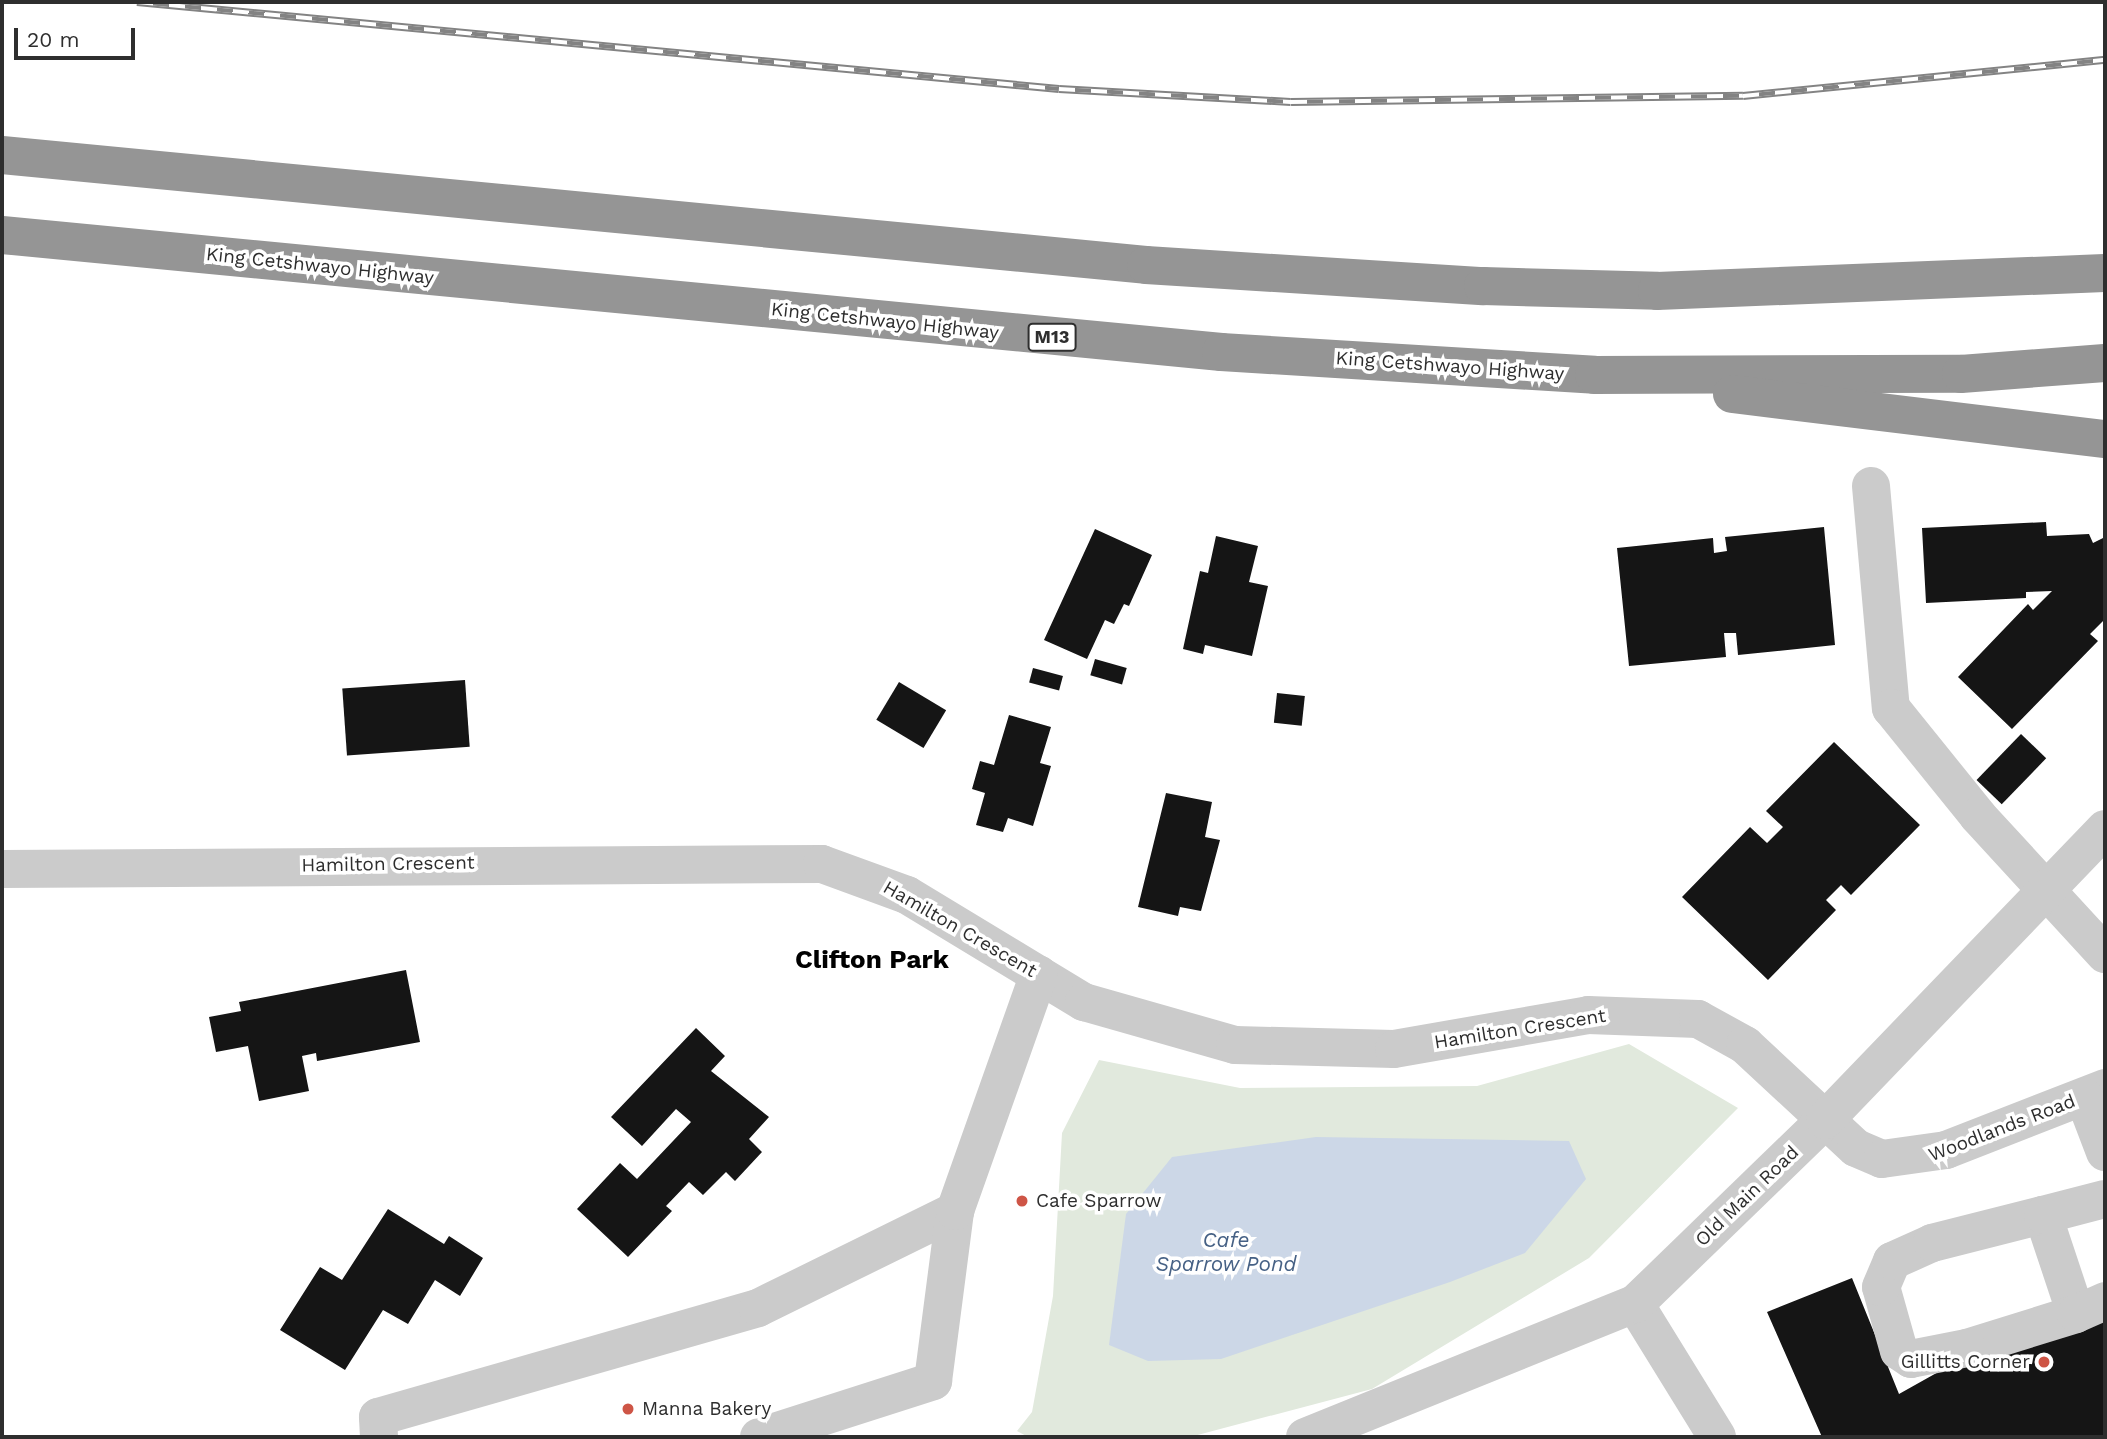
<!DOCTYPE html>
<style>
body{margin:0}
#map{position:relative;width:2107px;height:1439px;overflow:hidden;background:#fff;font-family:"Work Sans",sans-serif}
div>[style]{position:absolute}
.green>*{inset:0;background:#e1e9dd}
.water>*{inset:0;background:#ccd7e7}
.building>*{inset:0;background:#151515;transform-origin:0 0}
.minor>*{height:38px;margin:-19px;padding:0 19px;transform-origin:19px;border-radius:19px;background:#cbcbcb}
.highway>*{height:38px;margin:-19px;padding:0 19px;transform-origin:19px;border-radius:19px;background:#959595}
.rail>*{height:8px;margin-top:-4px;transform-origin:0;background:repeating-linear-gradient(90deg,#fff 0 16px,#838383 0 32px);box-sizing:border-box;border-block:2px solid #838383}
.dots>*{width:19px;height:19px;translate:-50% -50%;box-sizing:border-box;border:4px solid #fff;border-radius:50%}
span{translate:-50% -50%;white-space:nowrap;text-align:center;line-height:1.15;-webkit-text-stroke:7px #fff;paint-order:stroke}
.shield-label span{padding:2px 5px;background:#fff;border:2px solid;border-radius:5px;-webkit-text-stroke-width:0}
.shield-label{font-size:18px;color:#2e2e2e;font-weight:700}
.street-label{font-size:19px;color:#2e2e2e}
.poi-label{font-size:19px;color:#2e2e2e}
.left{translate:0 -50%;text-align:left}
.right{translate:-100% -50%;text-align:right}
.water-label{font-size:21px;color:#466185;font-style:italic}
.district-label{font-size:26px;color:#000;font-weight:700}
.frame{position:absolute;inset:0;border:4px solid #2e2e2e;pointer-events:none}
.scale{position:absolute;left:14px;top:28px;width:121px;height:32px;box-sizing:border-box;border:4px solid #2e2e2e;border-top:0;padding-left:9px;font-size:21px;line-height:24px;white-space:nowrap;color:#2e2e2e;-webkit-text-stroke:5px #fff;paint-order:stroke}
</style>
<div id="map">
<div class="green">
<div style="clip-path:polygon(1629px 1044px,1738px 1108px,1589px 1258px,1372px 1389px,1190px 1437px,1028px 1437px,1017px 1431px,1032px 1412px,1053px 1296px,1062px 1133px,1099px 1060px,1240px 1088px,1477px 1086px)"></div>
</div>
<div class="water">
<div style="clip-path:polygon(1316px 1137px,1569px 1141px,1586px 1179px,1525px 1253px,1450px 1282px,1221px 1359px,1148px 1361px,1109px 1345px,1126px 1214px,1172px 1157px)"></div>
</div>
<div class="building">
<div style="clip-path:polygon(2046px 522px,2047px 536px,2089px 534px,2093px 543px,2105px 537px,2105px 619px,2090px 634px,2098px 641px,2012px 729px,1958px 677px,2028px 604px,2033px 610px,2052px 591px,2026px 592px,2026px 598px,1926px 603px,1922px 528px)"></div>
<div style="clip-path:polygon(1824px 527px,1835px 645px,1738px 655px,1736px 633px,1724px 633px,1726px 657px,1629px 666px,1617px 548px,1713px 538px,1714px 553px,1727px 551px,1725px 537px)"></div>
<div style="clip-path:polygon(1095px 529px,1152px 555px,1129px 606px,1124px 604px,1114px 624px,1105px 620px,1087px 659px,1044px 640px)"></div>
<div style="clip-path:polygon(1216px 536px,1258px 546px,1249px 582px,1268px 586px,1252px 656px,1205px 645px,1203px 654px,1183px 649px,1200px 571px,1208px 573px)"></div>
<div style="left:1095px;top:659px;width:33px;height:17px;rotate:16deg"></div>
<div style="left:1033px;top:668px;width:31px;height:15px;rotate:15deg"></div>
<div style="left:465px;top:680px;width:67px;height:123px;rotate:86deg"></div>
<div style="left:899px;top:682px;width:55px;height:44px;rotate:31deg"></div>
<div style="left:1277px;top:693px;width:28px;height:30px;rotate:6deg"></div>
<div style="clip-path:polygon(1009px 715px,1051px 727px,1040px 763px,1051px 766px,1033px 826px,1008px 818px,1003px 832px,976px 825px,985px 793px,972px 789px,980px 761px,994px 765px)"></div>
<div style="left:2021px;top:734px;width:35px;height:64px;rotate:44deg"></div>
<div style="clip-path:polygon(1834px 742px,1920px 825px,1851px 895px,1841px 885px,1826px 900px,1836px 910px,1768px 980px,1682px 897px,1750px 827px,1767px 843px,1783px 827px,1766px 811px)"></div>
<div style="clip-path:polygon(1166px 793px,1212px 802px,1205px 837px,1220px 840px,1201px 911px,1180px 907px,1178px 916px,1138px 907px)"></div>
<div style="clip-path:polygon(406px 970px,420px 1042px,317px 1061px,316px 1053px,302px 1056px,309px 1091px,259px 1101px,248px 1046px,216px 1052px,209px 1017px,241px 1011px,239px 1002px)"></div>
<div style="clip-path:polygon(696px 1028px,725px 1056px,711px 1071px,769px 1117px,749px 1139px,762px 1152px,735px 1181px,726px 1172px,703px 1195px,689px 1182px,666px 1206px,672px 1211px,628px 1257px,577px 1209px,620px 1163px,637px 1179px,691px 1122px,676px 1109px,642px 1146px,611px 1117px)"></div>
<div style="clip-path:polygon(388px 1209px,444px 1244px,449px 1236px,483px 1258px,460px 1296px,435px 1280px,408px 1324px,383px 1310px,345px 1370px,280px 1330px,320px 1267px,342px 1280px)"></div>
<div style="clip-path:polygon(1852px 1278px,1899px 1394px,1965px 1357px,1969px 1367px,2105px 1313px,2105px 1437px,1822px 1437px,1767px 1312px)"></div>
</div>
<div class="minor">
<div style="left:1871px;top:486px;width:223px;rotate:84.9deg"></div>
<div style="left:1891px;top:708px;width:139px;rotate:51.1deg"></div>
<div style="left:1978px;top:816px;width:188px;rotate:47.4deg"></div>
<div style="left:2px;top:869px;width:820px;rotate:-0.35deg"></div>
<div style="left:822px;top:864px;width:90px;rotate:20deg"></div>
<div style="left:907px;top:895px;width:207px;rotate:31.2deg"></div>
<div style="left:1084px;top:1002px;width:157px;rotate:15.9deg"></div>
<div style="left:1235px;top:1045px;width:159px;rotate:1.4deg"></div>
<div style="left:1394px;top:1049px;width:197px;rotate:-9.9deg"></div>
<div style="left:1588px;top:1015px;width:110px;rotate:2.1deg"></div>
<div style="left:1698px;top:1019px;width:54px;rotate:29deg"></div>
<div style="left:1745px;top:1045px;width:151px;rotate:42.9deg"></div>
<div style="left:1856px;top:1148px;width:28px;rotate:23deg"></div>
<div style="left:1882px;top:1159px;width:65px;rotate:-8deg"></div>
<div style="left:1946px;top:1150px;width:171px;rotate:-21.3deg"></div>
<div style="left:2084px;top:1097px;width:59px;rotate:69.1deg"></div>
<div style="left:2043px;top:1215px;width:104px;rotate:71.6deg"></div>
<div style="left:2076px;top:1314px;width:114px;rotate:162.7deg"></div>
<div style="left:1967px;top:1348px;width:57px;rotate:168.9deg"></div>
<div style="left:1911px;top:1359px;width:14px;rotate:-146deg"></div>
<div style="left:1899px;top:1351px;width:66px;rotate:-105.7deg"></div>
<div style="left:1881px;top:1287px;width:28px;rotate:-67deg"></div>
<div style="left:1892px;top:1261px;width:44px;rotate:-24.2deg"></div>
<div style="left:1932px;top:1243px;width:114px;rotate:-14.2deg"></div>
<div style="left:2043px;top:1215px;width:64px;rotate:-14.5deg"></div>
<div style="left:1635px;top:1304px;width:156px;rotate:58.3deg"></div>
<div style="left:2076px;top:1314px;width:32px;rotate:-24deg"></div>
<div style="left:379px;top:1437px;width:20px;rotate:-93deg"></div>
<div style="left:378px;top:1417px;width:395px;rotate:-16deg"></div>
<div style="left:758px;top:1308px;width:220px;rotate:-26.2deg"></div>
<div style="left:759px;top:1437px;width:183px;rotate:-17.8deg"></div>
<div style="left:933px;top:1381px;width:171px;rotate:-82.6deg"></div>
<div style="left:955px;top:1211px;width:251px;rotate:-70.5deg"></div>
<div style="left:1305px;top:1437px;width:356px;rotate:-22deg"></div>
<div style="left:1635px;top:1304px;width:264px;rotate:-44.1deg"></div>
<div style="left:1825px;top:1120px;width:404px;rotate:-46.1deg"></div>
</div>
<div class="highway">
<div style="left:2px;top:155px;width:1149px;rotate:5.49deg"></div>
<div style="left:1146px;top:265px;width:338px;rotate:3.6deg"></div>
<div style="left:1483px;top:286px;width:174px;rotate:1.6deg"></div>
<div style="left:1657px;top:291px;width:448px;rotate:-2.3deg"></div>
<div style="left:2px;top:235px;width:1225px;rotate:5.48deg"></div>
<div style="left:1221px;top:352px;width:374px;rotate:3.5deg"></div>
<div style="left:1594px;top:375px;width:367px;rotate:-0.2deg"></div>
<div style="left:1961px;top:374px;width:144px;rotate:-4.4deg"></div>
<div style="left:1732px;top:394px;width:376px;rotate:6.9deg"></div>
</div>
<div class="rail">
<div style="left:137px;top:2px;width:926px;rotate:5.39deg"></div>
<div style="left:1059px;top:89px;width:232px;rotate:3.2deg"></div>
<div style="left:1291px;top:102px;width:452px;rotate:-0.8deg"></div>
<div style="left:1743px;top:96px;width:364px;rotate:-5.7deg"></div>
</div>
<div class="dots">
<div style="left:1022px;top:1201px;background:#ce5546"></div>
<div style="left:2044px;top:1362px;background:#ce5546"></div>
<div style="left:628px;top:1409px;background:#ce5546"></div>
</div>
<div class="shield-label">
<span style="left:1052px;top:337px">M13</span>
</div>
<div class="street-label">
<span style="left:320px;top:266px;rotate:6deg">King Cetshwayo Highway</span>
<span style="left:885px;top:321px;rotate:6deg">King Cetshwayo Highway</span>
<span style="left:1450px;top:366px;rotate:4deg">King Cetshwayo Highway</span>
<span style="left:388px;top:864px;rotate:-1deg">Hamilton Crescent</span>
<span style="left:960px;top:929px;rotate:30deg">Hamilton Crescent</span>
<span style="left:1520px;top:1029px;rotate:-9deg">Hamilton Crescent</span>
<span style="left:2002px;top:1128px;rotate:-21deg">Woodlands Road</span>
<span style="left:1747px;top:1196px;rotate:-44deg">Old Main Road</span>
</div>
<div class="poi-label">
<span class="left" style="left:1036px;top:1201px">Cafe Sparrow</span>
<span class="right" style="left:2030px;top:1362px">Gillitts Corner</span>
<span class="left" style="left:642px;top:1409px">Manna Bakery</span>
</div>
<div class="water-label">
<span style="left:1226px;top:1252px">Cafe<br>Sparrow Pond</span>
</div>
<div class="district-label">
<span style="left:872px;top:960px">Clifton Park</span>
</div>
<div class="frame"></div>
<div class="scale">20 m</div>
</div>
